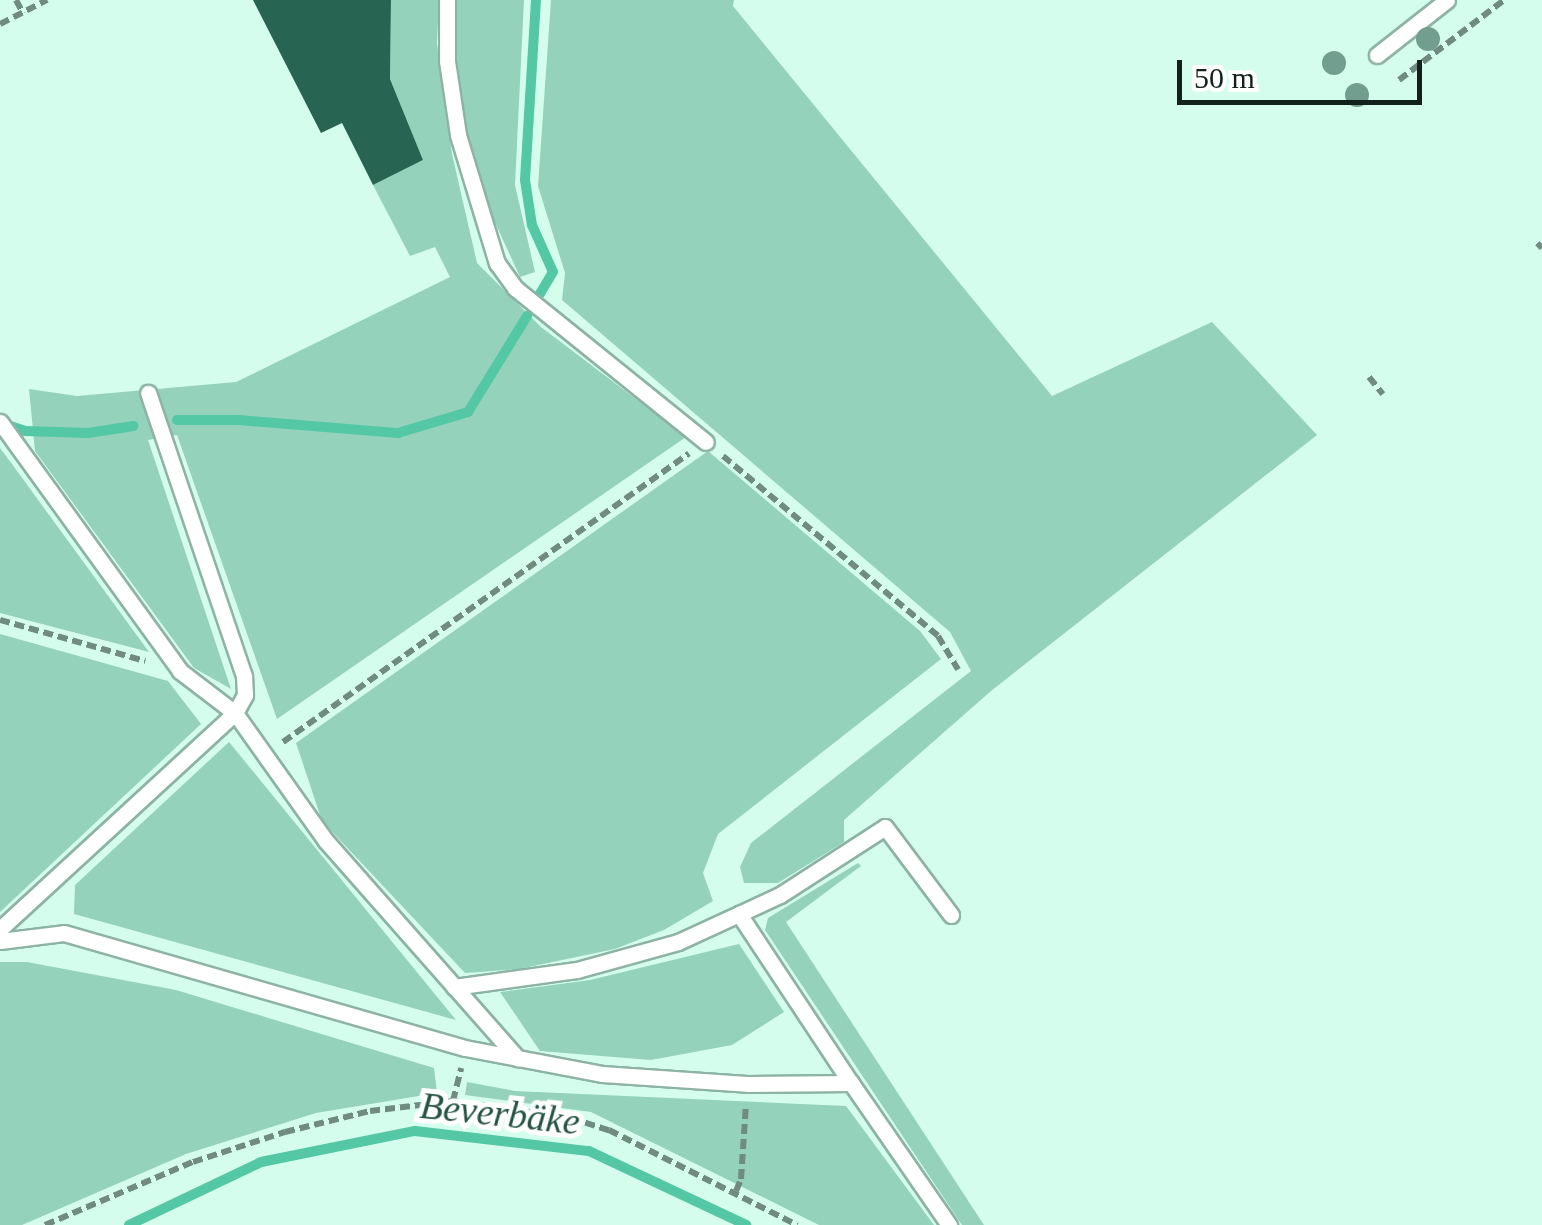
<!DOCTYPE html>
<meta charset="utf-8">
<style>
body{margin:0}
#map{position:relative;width:1542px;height:1225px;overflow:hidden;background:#d5fdee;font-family:Georgia,serif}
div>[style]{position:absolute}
.green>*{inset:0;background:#94d2bc}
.stream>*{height:10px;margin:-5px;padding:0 5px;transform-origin:5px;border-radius:5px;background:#54c7a5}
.building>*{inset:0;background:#286452}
.path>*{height:6px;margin-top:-3px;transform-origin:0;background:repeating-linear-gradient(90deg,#708b81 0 10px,transparent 0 15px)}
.roads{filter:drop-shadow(2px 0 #8db3a5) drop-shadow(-2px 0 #8db3a5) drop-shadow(0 2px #8db3a5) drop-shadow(0 -2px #8db3a5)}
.lane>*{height:15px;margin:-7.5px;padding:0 7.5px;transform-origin:7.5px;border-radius:7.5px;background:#fff}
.trees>*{width:24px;height:24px;margin:-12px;border-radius:50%;background:#729e8f}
span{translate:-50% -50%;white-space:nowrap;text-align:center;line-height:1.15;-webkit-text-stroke:10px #fff;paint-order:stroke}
.water-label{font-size:38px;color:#245445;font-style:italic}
.scale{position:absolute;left:1177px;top:60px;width:245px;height:45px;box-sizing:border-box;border:5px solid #12211b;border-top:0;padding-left:12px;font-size:30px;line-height:35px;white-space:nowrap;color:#12211b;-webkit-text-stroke:8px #fff;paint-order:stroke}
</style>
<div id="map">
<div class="green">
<div style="clip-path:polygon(391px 0,439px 0,437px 43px,452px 154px,477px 263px,541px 327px,686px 437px,277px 719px,177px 435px,148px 440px,231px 689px,194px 668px,35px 451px,29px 389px,77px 396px,236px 382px,450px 277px,435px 247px,410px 256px,373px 185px,423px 160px,390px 79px)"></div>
<div style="clip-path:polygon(454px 0,524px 0,515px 185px,535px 272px,520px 277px,487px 205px,463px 132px,453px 38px)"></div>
<div style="clip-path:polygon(551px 0,734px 0,733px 6px,1052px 396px,1212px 322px,1317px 435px,991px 691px,844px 820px,844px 842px,778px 883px,744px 883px,740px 867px,751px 843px,971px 671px,950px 632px,562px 300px,565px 273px,538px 186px)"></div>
<div style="clip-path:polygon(0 448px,12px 464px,149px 652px,0 613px)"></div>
<div style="clip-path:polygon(708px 451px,920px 631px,941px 659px,718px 834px,703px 873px,713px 901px,664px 930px,615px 949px,519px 969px,465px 973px,322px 821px,296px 743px)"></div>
<div style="clip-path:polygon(0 634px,168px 681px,201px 724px,0 912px)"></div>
<div style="clip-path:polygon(229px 742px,456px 1020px,74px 914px,75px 885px)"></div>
<div style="clip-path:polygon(858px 863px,861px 866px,786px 922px,984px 1225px,962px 1225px,765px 930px,768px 918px)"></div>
<div style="clip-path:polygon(739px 944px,784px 1012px,732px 1045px,651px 1060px,540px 1051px,500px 992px,590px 980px)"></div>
<div style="clip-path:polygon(0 962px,27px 962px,176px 990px,434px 1068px,437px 1093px,316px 1113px,186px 1154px,22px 1225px,0 1225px)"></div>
<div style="clip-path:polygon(467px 1082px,515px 1091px,846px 1106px,934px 1225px,819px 1225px,591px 1112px,465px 1095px)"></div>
</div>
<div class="stream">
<div style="left:536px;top:0;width:180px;rotate:93.5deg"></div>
<div style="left:525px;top:180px;width:46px;rotate:81.2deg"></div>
<div style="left:532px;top:225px;width:51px;rotate:65.9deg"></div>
<div style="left:553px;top:272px;width:26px;rotate:121deg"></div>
<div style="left:177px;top:420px;width:62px"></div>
<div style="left:239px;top:420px;width:160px;rotate:4.7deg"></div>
<div style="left:398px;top:433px;width:73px;rotate:-16.7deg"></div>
<div style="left:468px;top:412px;width:113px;rotate:-58.4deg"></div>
<div style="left:1px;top:423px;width:25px;rotate:18deg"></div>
<div style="left:25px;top:431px;width:63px;rotate:1.8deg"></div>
<div style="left:88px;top:433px;width:46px;rotate:-8.8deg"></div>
<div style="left:129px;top:1225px;width:146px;rotate:-25.5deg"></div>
<div style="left:261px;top:1162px;width:157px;rotate:-11.4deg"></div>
<div style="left:415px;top:1131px;width:175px;rotate:6.6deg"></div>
<div style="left:589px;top:1151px;width:174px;rotate:25.2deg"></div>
</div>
<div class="building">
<div style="clip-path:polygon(253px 0,391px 0,390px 79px,423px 160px,373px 185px,342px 123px,321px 133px)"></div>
</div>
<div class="path">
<div style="left:16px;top:0;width:15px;rotate:62deg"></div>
<div style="left:0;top:24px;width:53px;rotate:-27.1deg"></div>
<div style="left:1399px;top:80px;width:132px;rotate:-37.3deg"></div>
<div style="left:1537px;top:243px;width:7px;rotate:45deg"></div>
<div style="left:1369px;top:377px;width:22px;rotate:51deg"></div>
<div style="left:723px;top:456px;width:280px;rotate:39.9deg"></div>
<div style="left:938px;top:636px;width:39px;rotate:59deg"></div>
<div style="left:0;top:620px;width:151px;rotate:15.8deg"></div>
<div style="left:283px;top:742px;width:498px;rotate:-35.4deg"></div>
<div style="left:453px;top:1101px;width:34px;rotate:-76deg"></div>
<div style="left:736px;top:1191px;width:13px;rotate:-67deg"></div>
<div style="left:741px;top:1179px;width:75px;rotate:-86.2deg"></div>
<div style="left:45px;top:1225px;width:161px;rotate:-23.1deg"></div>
<div style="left:193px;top:1162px;width:97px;rotate:-18.1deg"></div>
<div style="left:285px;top:1132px;width:88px;rotate:-13.9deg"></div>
<div style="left:370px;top:1111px;width:84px;rotate:-6.9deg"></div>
<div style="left:453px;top:1101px;width:119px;rotate:8.2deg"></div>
<div style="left:571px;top:1118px;width:40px;rotate:18deg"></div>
<div style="left:609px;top:1130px;width:211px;rotate:26.8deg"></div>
</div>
<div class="roads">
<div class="lane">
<div style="left:447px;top:0;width:61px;rotate:90deg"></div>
<div style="left:447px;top:61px;width:75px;rotate:81.5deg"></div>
<div style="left:458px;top:135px;width:134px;rotate:73.1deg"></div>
<div style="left:497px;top:263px;width:31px;rotate:54deg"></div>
<div style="left:515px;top:288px;width:245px;rotate:38.9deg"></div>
<div style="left:1377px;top:55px;width:89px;rotate:-38.2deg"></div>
<div style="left:0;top:422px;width:307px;rotate:54.1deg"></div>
<div style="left:180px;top:671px;width:69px;rotate:37.4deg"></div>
<div style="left:235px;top:713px;width:157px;rotate:54.6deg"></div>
<div style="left:326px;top:841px;width:290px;rotate:48.6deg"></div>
<div style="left:739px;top:914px;width:45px;rotate:-24.9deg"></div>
<div style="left:780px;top:895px;width:125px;rotate:-32.9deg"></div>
<div style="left:885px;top:827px;width:110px;rotate:53.1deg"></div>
<div style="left:0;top:929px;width:319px;rotate:-42.6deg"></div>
<div style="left:235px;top:713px;width:21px;rotate:-61deg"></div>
<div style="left:245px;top:695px;width:19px;rotate:-93deg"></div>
<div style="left:244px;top:676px;width:299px;rotate:-108.7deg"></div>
<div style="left:0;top:941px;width:64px;rotate:-7.1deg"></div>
<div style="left:64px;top:933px;width:417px;rotate:16deg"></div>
<div style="left:465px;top:1048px;width:139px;rotate:10.7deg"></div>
<div style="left:602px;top:1074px;width:145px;rotate:3.9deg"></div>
<div style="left:747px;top:1084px;width:104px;rotate:-0.6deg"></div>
<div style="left:851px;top:1083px;width:173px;rotate:55.4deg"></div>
<div style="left:454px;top:987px;width:124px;rotate:-7.9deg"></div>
<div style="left:577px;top:970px;width:105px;rotate:-15.5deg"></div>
<div style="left:678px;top:942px;width:67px;rotate:-24.7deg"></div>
<div style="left:739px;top:914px;width:203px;rotate:56.5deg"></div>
</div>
</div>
<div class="trees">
<div style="left:1428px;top:39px"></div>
<div style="left:1334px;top:63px"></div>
<div style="left:1357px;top:95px"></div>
</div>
<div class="water-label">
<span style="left:500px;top:1114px;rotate:6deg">Beverbäke</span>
</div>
<div class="scale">50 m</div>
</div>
